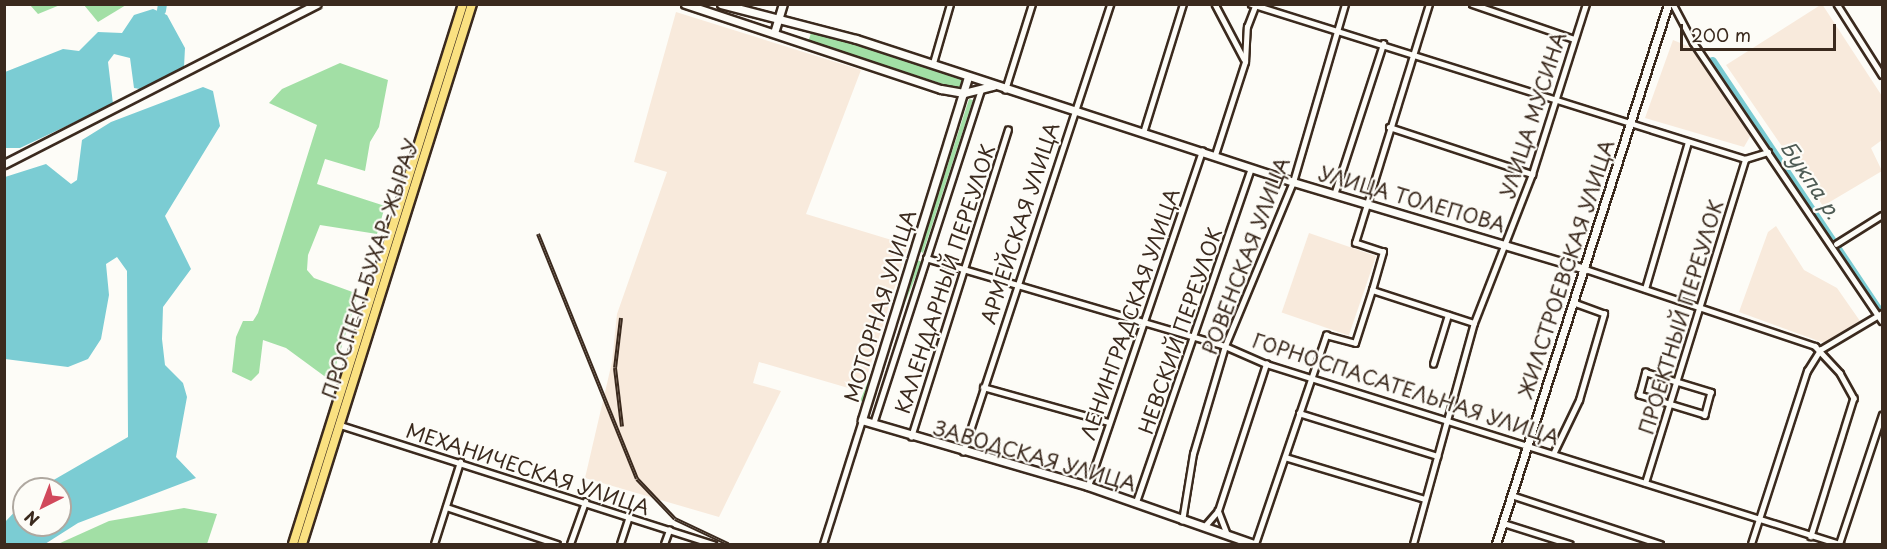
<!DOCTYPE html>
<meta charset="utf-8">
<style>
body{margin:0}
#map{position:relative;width:1887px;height:549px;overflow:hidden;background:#fdfcf7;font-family:"Playpen Sans",sans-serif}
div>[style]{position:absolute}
.built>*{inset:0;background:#f8eadc;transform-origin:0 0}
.green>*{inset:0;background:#a2dfa5;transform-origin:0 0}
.water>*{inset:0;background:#7bccd3}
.river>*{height:9px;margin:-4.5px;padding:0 4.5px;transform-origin:4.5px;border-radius:4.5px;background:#7bccd3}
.roads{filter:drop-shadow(2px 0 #3b2a1e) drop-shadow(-2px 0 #3b2a1e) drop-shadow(0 2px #3b2a1e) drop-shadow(0 -2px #3b2a1e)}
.street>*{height:4.5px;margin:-2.25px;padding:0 2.25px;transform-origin:2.25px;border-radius:2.25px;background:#fdfcf7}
.secondary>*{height:7px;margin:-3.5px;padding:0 3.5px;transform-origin:3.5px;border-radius:3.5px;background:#fdfcf7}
.primary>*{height:8px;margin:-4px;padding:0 4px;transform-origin:4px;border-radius:4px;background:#fae181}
.rail>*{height:4px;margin-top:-2px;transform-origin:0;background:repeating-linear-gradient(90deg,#fdfcf7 0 4.5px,#3b2a1e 0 9px);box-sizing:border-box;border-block:2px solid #3b2a1e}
span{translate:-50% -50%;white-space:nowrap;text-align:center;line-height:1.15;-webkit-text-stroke:4.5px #fdfcf7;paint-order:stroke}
.street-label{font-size:20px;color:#3b2a1e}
.water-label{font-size:21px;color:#4e5b54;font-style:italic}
.frame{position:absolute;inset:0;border:6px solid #3b2a1e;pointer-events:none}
.north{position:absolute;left:12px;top:477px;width:60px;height:60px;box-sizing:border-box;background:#fdfcf7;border:2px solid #afa8a0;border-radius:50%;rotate:222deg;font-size:16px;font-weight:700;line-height:24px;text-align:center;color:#3b2a1e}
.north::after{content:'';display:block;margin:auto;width:21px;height:27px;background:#d1495b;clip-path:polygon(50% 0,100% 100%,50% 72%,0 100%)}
.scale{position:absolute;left:1680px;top:24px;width:156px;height:27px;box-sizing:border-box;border:3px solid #3b2a1e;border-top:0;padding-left:8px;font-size:18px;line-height:21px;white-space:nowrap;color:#3b2a1e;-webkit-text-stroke:4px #fdfcf7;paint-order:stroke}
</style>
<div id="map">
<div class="built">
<div style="clip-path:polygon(1822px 4px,1882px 96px,1882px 140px,1871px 148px,1882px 171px,1823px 206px,1726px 65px)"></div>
<div style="clip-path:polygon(676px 12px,861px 70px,806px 214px,908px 245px,862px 392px,759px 362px,753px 383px,781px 391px,719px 517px,585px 478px,612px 362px,617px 314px,667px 172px,634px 162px)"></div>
<div style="clip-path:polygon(1673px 40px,1690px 47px,1752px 133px,1744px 147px,1645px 118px)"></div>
<div style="clip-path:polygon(1776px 226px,1804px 270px,1837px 288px,1860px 321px,1824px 343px,1739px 312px,1768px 232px)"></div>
<div style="left:1309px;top:233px;width:71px;height:84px;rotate:19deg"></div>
</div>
<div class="green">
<div style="clip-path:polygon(30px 5px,60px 5px,38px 14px)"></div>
<div style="clip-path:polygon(84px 5px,126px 5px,98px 22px)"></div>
<div style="left:812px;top:30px;width:158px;height:11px;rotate:18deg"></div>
<div style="clip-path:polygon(340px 63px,388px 80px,379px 127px,370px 142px,365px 171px,325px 159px,317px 184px,385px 206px,377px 234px,320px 225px,308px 255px,307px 270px,314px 278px,358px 294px,331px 381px,286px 348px,263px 340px,259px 373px,251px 381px,232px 372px,236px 337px,243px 321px,253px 321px,258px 313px,317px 125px,269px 103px,282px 89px)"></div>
<div style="clip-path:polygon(969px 99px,973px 100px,923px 253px,920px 251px)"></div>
<div style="left:917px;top:260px;width:5px;height:152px;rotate:22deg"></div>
<div style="clip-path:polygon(184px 508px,217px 514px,207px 544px,58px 544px,109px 521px)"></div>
</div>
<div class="water">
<div style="clip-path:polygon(153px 9px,167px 15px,185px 48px,184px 67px,140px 89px,134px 88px,130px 58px,114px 54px,108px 62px,113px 104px,20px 148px,5px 148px,5px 72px,63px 49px,79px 51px,98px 32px,122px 33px,134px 15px)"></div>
<div style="clip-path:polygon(203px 87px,213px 91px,220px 126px,165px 216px,191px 269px,163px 307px,162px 339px,165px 365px,183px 383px,187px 397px,176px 457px,196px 478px,78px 523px,45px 544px,5px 544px,5px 522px,24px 502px,24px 525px,60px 525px,60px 489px,38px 489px,128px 437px,127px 271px,117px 257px,106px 264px,109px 295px,101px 339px,88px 359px,68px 367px,5px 359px,5px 177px,46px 164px,71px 184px,77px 180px,82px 140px,111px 122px)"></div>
</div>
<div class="river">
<div style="left:161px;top:10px;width:6px;rotate:-81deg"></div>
<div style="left:1712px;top:61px;width:306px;rotate:56.3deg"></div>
</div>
<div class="roads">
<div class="street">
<div style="left:1215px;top:4px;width:62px;rotate:62.2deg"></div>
<div style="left:1251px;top:4px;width:518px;rotate:17.42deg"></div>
<div style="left:1745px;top:159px;width:24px;rotate:-17deg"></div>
<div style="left:1472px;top:4px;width:108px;rotate:18.9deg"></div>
<div style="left:1673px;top:4px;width:43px;rotate:62.2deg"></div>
<div style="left:1693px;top:42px;width:337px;rotate:55.9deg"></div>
<div style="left:1837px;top:4px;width:84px;rotate:57.6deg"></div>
<div style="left:933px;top:63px;width:61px;rotate:-73.9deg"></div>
<div style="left:1005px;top:90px;width:90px;rotate:-72.6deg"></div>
<div style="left:1389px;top:127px;width:151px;rotate:18.2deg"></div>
<div style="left:1143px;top:133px;width:135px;rotate:-72.8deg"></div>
<div style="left:1215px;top:155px;width:98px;rotate:-72.1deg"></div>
<div style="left:1245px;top:62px;width:35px;rotate:-87deg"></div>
<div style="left:1247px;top:27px;width:25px;rotate:-69deg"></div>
<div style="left:1335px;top:192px;width:156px;rotate:-72deg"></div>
<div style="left:1836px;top:244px;width:54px;rotate:-32.2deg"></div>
<div style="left:926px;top:258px;width:312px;rotate:16.4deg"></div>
<div style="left:1225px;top:346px;width:45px;rotate:23.7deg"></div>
<div style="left:1266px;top:364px;width:602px;rotate:17.41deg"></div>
<div style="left:1585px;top:269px;width:243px;rotate:18.5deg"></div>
<div style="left:1815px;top:346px;width:37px;rotate:47deg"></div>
<div style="left:1840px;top:373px;width:29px;rotate:61deg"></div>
<div style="left:1854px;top:398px;width:145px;rotate:107.3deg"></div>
<div style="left:1645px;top:289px;width:153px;rotate:-73.7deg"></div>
<div style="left:1372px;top:290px;width:107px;rotate:17.9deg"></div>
<div style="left:1433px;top:364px;width:51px;rotate:-73deg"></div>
<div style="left:1645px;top:372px;width:69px;rotate:16.9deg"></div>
<div style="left:1711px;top:392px;width:24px;rotate:105deg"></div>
<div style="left:1705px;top:415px;width:69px;rotate:-163.1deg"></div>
<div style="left:1639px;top:395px;width:24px;rotate:-75deg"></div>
<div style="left:983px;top:387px;width:130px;rotate:15.6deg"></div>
<div style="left:1299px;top:413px;width:145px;rotate:17.2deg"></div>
<div style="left:873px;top:424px;width:352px;rotate:-72.1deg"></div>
<div style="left:340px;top:425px;width:392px;rotate:17.7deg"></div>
<div style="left:911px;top:437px;width:322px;rotate:-72.5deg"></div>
<div style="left:963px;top:452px;width:472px;rotate:-71.8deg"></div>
<div style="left:1554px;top:452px;width:58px;rotate:-64.3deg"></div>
<div style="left:1579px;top:400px;width:90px;rotate:-73.8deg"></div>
<div style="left:1604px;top:314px;width:32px;rotate:-160deg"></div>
<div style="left:1285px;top:457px;width:146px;rotate:16.7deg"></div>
<div style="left:1645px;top:483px;width:339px;rotate:-72.8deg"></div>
<div style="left:1088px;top:486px;width:354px;rotate:-71.2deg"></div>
<div style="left:1511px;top:495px;width:157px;rotate:18.2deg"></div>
<div style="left:1136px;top:502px;width:353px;rotate:-71deg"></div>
<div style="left:446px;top:507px;width:117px;rotate:18.4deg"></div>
<div style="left:1182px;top:521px;width:68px;rotate:-80.7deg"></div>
<div style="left:1193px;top:454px;width:113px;rotate:-73.5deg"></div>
<div style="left:1225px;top:346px;width:178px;rotate:-67.5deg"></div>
<div style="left:1293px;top:182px;width:185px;rotate:-73.7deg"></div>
<div style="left:1503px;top:523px;width:70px;rotate:17.4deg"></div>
<div style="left:1204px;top:527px;width:21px;rotate:-49deg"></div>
<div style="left:1227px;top:535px;width:26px;rotate:-111deg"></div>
<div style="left:1218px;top:511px;width:155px;rotate:-71.9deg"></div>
<div style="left:434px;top:544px;width:86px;rotate:-72.4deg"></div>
<div style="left:570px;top:544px;width:45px;rotate:-70.3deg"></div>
<div style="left:620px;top:544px;width:29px;rotate:-72deg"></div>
<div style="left:664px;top:544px;width:15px;rotate:-70deg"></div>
<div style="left:823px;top:544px;width:130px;rotate:-72.5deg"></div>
<div style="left:1255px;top:544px;width:221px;rotate:-71.2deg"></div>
<div style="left:1326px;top:335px;width:30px;rotate:15deg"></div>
<div style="left:1355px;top:343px;width:56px;rotate:-72.2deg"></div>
<div style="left:1372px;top:290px;width:40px;rotate:-74deg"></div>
<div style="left:1383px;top:252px;width:29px;rotate:-162deg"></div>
<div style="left:1355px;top:243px;width:250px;rotate:-72.8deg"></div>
<div style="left:1413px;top:544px;width:229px;rotate:-74.6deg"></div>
<div style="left:1474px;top:323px;width:160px;rotate:-68.7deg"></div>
<div style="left:1532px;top:174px;width:178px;rotate:-72.4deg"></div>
<div style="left:1751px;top:544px;width:182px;rotate:-72.1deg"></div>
<div style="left:1807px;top:371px;width:25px;rotate:-58deg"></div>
<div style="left:1820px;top:350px;width:72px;rotate:-30.8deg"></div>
<div style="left:1839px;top:544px;width:136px;rotate:-71.6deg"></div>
</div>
<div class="secondary">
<div style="left:685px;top:4px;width:270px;rotate:18.4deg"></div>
<div style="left:941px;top:89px;width:23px;rotate:10deg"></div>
<div style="left:964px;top:93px;width:30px;rotate:-14deg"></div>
<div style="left:721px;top:4px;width:139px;rotate:14.5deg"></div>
<div style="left:856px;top:39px;width:460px;rotate:18.1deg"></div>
<div style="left:1293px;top:182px;width:305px;rotate:16.6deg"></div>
<div style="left:774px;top:33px;width:30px;rotate:-73deg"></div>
<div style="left:968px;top:77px;width:359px;rotate:107.2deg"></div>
<div style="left:862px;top:420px;width:235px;rotate:16.3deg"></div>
<div style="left:1088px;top:486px;width:176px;rotate:19.3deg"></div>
<div style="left:4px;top:164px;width:351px;rotate:-27.1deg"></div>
<div style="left:1496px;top:544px;width:567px;rotate:-72.33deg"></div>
</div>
<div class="primary">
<div style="left:293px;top:544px;width:566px;rotate:-72.53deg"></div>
<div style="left:302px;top:544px;width:566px;rotate:-72.53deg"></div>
</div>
</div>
<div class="rail">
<div style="left:538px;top:234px;width:264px;rotate:68deg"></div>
<div style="left:637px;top:479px;width:55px;rotate:46.5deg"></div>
<div style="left:675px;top:519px;width:59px;rotate:25.3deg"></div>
<div style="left:621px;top:318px;width:50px;rotate:96.8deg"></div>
<div style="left:615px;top:368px;width:59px;rotate:83.2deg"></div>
</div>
<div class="street-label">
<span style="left:1533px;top:115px;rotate:-72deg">УЛИЦА МУСИНА</span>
<span style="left:1412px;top:199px;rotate:16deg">УЛИЦА ТОЛЕПОВА</span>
<span style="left:1020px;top:223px;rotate:-72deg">АРМЕЙСКАЯ УЛИЦА</span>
<span style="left:1246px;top:256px;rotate:-69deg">РОВЕНСКАЯ УЛИЦА</span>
<span style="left:370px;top:269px;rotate:-72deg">ПРОСПЕКТ БУХАР-ЖЫРАУ</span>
<span style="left:1566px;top:269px;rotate:-72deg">ЖИЛСТРОЕВСКАЯ УЛИЦА</span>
<span style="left:945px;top:279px;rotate:-72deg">КАЛЕНДАРНЫЙ ПЕРЕУЛОК</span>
<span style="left:880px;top:306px;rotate:-73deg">МОТОРНАЯ УЛИЦА</span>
<span style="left:1130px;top:314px;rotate:-71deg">ЛЕНИНГРАДСКАЯ УЛИЦА</span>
<span style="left:1681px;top:317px;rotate:-73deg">ПРОЕКТНЫЙ ПЕРЕУЛОК</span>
<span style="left:1180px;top:331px;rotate:-71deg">НЕВСКИЙ ПЕРЕУЛОК</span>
<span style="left:1406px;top:389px;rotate:18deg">ГОРНОСПАСАТЕЛЬНАЯ УЛИЦА</span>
<span style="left:1035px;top:456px;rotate:16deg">ЗАВОДСКАЯ УЛИЦА</span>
<span style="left:528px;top:469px;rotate:18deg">МЕХАНИЧЕСКАЯ УЛИЦА</span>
</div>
<div class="water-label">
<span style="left:1812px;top:179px;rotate:56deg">Букпа р.</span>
</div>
<div class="frame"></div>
<div class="north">N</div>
<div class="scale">200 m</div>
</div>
